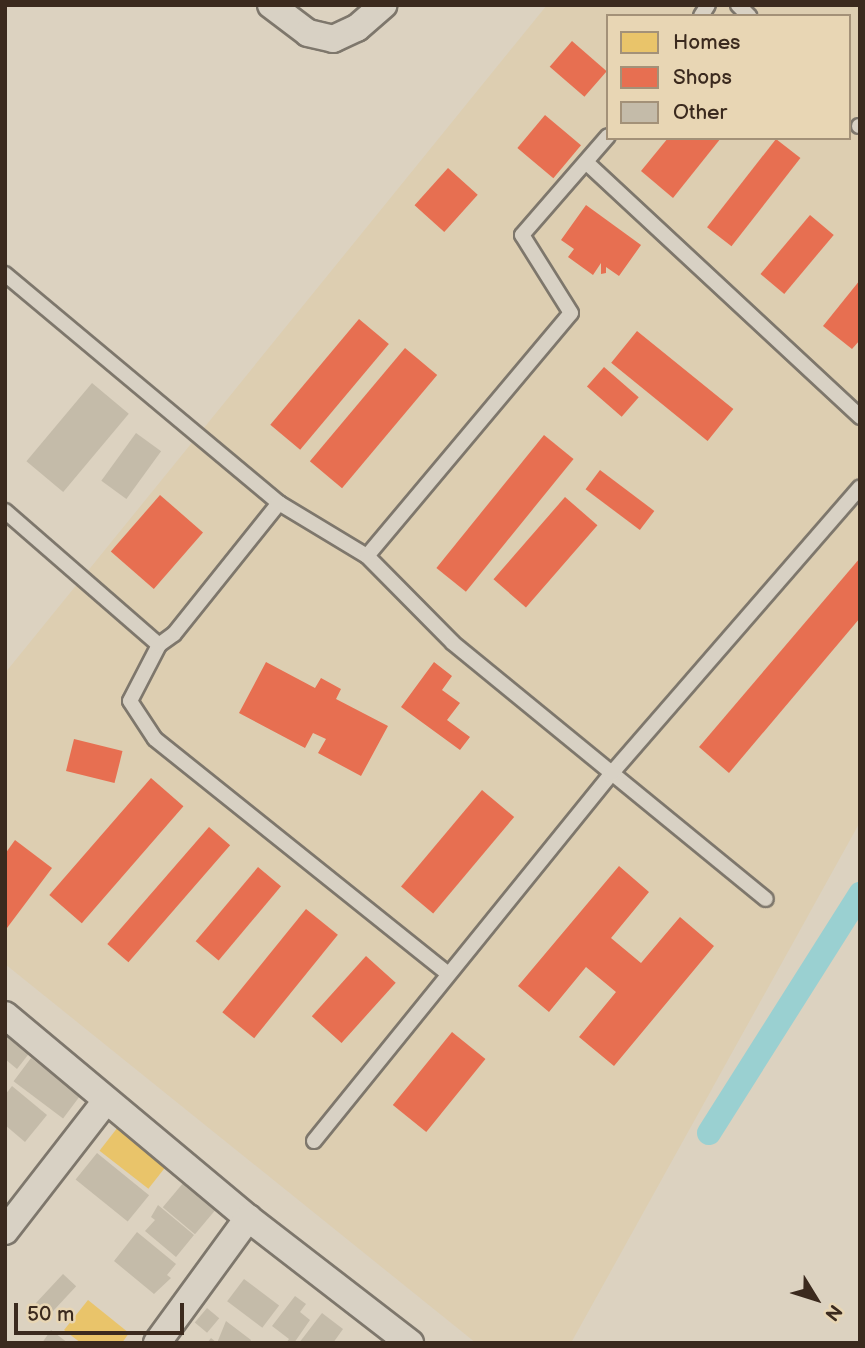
<!DOCTYPE html>
<style>
body{margin:0}
#map{position:relative;width:865px;height:1348px;overflow:hidden;background:#dcd2c0;font-family:"Balsamiq Sans",sans-serif}
div>[style]{position:absolute}
.built>*{inset:0;background:#ddceb1}
.homes>*{inset:0;background:#e9c46a;transform-origin:0 0}
.shops>*{inset:0;background:#e76f51;transform-origin:0 0}
.canal>*{height:24px;margin:-12px;padding:0 12px;transform-origin:12px;border-radius:12px;background:#9ad0d1}
.building>*{inset:0;background:#c4bba9;transform-origin:0 0}
.roads{filter:drop-shadow(2px 0 #7e776c) drop-shadow(-2px 0 #7e776c) drop-shadow(0 2px #7e776c) drop-shadow(0 -2px #7e776c)}
.service>*{height:14px;margin:-7px;padding:0 7px;transform-origin:7px;border-radius:7px;background:#d8d1c4}
.minor>*{height:26px;margin:-13px;padding:0 13px;transform-origin:13px;border-radius:13px;background:#d8d1c4}
span{translate:-50% -50%;white-space:nowrap;text-align:center;line-height:1.15;-webkit-text-stroke:7px #e8d6b4;paint-order:stroke}
.frame{position:absolute;inset:0;border:7px solid #3b2a1e;pointer-events:none}
.legend{position:absolute;left:606px;top:14px;width:245px;height:126px;box-sizing:border-box;background:#e8d6b4;border:2px solid #a39178;margin:0;padding:9px 12px;list-style:none;font-size:21px;color:#3b2a1e}
.legend li{display:flex;align-items:center;gap:14px;height:35px}
.legend b{width:35px;border:2px solid #a39178}
.north{position:absolute;left:781px;top:1264px;width:70px;height:70px;-webkit-text-stroke:5px #e8d6b4;paint-order:stroke;rotate:128deg;font-size:19px;font-weight:700;line-height:28px;text-align:center;color:#3b2a1e}
.north::after{content:'';display:block;margin:auto;width:24px;height:32px;background:#3b2a1e;clip-path:polygon(50% 0,100% 100%,50% 72%,0 100%)}
.scale{position:absolute;left:14px;top:1303px;width:170px;height:32px;box-sizing:border-box;border:4px solid #3b2a1e;border-top:0;padding-left:9px;font-size:21px;line-height:24px;white-space:nowrap;color:#3b2a1e;-webkit-text-stroke:5px #e8d6b4;paint-order:stroke}
</style>
<div id="map">
<div class="built">
<div style="clip-path:polygon(evenodd,547px 5px,860px 5px,860px 822px,571px 1343px,476px 1343px,5px 964px,5px 673px,547px 5px,608px 16px,849px 16px,849px 138px,608px 138px,608px 16px)"></div>
</div>
<div class="homes">
<div style="left:118px;top:1127px;width:62px;height:30px;rotate:38deg"></div>
<div style="clip-path:polygon(88px 1300px,129px 1333px,122px 1343px,81px 1343px,64px 1330px)"></div>
</div>
<div class="shops">
<div style="left:572px;top:41px;width:46px;height:34px;rotate:41deg"></div>
<div style="left:545px;top:115px;width:47px;height:43px;rotate:40deg"></div>
<div style="clip-path:polygon(668px 138px,721px 138px,673px 198px,641px 171px)"></div>
<div style="left:776px;top:139px;width:31px;height:112px;rotate:38deg"></div>
<div style="left:448px;top:168px;width:40px;height:50px;rotate:42deg"></div>
<div style="clip-path:polygon(586px 205px,641px 245px,619px 276px,606px 267px,606px 273px,601px 274px,601px 263px,593px 275px,568px 257px,574px 249px,561px 240px)"></div>
<div style="left:810px;top:215px;width:31px;height:77px;rotate:40deg"></div>
<div style="clip-path:polygon(860px 280px,860px 340px,852px 349px,823px 326px)"></div>
<div style="left:359px;top:319px;width:39px;height:138px;rotate:40deg"></div>
<div style="left:637px;top:331px;width:124px;height:41px;rotate:39deg"></div>
<div style="left:405px;top:348px;width:42px;height:148px;rotate:40deg"></div>
<div style="left:604px;top:367px;width:46px;height:26px;rotate:41deg"></div>
<div style="left:544px;top:435px;width:38px;height:171px;rotate:39deg"></div>
<div style="left:600px;top:470px;width:68px;height:24px;rotate:37deg"></div>
<div style="left:160px;top:495px;width:57px;height:75px;rotate:41deg"></div>
<div style="left:565px;top:497px;width:43px;height:109px;rotate:41deg"></div>
<div style="clip-path:polygon(860px 558px,860px 618px,729px 773px,699px 747px)"></div>
<div style="clip-path:polygon(266px 662px,315px 688px,321px 678px,341px 689px,336px 699px,388px 726px,361px 776px,318px 753px,326px 739px,313px 733px,305px 748px,239px 713px)"></div>
<div style="clip-path:polygon(434px 662px,452px 676px,442px 690px,460px 703px,447px 720px,470px 737px,460px 750px,401px 707px)"></div>
<div style="left:74px;top:739px;width:50px;height:33px;rotate:14deg"></div>
<div style="left:151px;top:778px;width:43px;height:155px;rotate:41deg"></div>
<div style="left:482px;top:790px;width:42px;height:126px;rotate:40deg"></div>
<div style="left:209px;top:827px;width:28px;height:155px;rotate:41deg"></div>
<div style="clip-path:polygon(15px 840px,52px 868px,7px 928px,5px 854px)"></div>
<div style="clip-path:polygon(619px 866px,649px 892px,611px 938px,641px 963px,680px 917px,714px 946px,614px 1066px,579px 1037px,616px 992px,586px 967px,549px 1012px,518px 986px)"></div>
<div style="left:258px;top:867px;width:30px;height:97px;rotate:40deg"></div>
<div style="left:306px;top:909px;width:41px;height:133px;rotate:39deg"></div>
<div style="left:366px;top:956px;width:40px;height:81px;rotate:42deg"></div>
<div style="left:452px;top:1032px;width:43px;height:94px;rotate:39deg"></div>
</div>
<div class="canal">
<div style="left:709px;top:1133px;width:283px;rotate:-57.7deg"></div>
</div>
<div class="building">
<div style="left:92px;top:383px;width:48px;height:102px;rotate:40deg"></div>
<div style="left:136px;top:433px;width:31px;height:59px;rotate:36deg"></div>
<div style="clip-path:polygon(5px 1031px,31px 1051px,17px 1069px,5px 1059px)"></div>
<div style="left:31px;top:1058px;width:62px;height:29px;rotate:37deg"></div>
<div style="clip-path:polygon(12px 1086px,47px 1115px,25px 1142px,5px 1125px,5px 1095px)"></div>
<div style="left:97px;top:1153px;width:67px;height:34px;rotate:39deg"></div>
<div style="left:184px;top:1182px;width:42px;height:33px;rotate:40deg"></div>
<div style="clip-path:polygon(158px 1205px,194px 1235px,176px 1257px,145px 1231px,155px 1220px,151px 1217px)"></div>
<div style="clip-path:polygon(137px 1232px,176px 1264px,167px 1275px,171px 1278px,154px 1294px,114px 1261px)"></div>
<div style="left:63px;top:1274px;width:18px;height:40px;rotate:43deg"></div>
<div style="left:244px;top:1279px;width:44px;height:28px;rotate:37deg"></div>
<div style="clip-path:polygon(295px 1296px,306px 1304px,300px 1312px,310px 1320px,294px 1343px,286px 1343px,289px 1339px,272px 1326px)"></div>
<div style="left:207px;top:1308px;width:16px;height:19px;rotate:40deg"></div>
<div style="clip-path:polygon(322px 1313px,343px 1329px,333px 1343px,299px 1343px)"></div>
<div style="clip-path:polygon(226px 1321px,251px 1340px,250px 1343px,207px 1343px,211px 1338px,217px 1343px)"></div>
<div style="clip-path:polygon(51px 1330px,68px 1343px,42px 1343px)"></div>
</div>
<div class="roads">
<div class="service">
<div style="left:738px;top:5px;width:16px;rotate:45deg"></div>
<div style="left:701px;top:16px;width:13px;rotate:-58deg"></div>
<div style="left:859px;top:126px;width:1px"></div>
<div style="left:587px;top:163px;width:373px;rotate:42.9deg"></div>
<div style="left:5px;top:274px;width:357px;rotate:39.9deg"></div>
<div style="left:279px;top:503px;width:103px;rotate:31.1deg"></div>
<div style="left:367px;top:556px;width:122px;rotate:45.3deg"></div>
<div style="left:453px;top:643px;width:404px;rotate:39.3deg"></div>
<div style="left:279px;top:503px;width:168px;rotate:128.7deg"></div>
<div style="left:174px;top:634px;width:19px;rotate:144deg"></div>
<div style="left:159px;top:645px;width:63px;rotate:117.4deg"></div>
<div style="left:130px;top:701px;width:45px;rotate:56.7deg"></div>
<div style="left:155px;top:739px;width:374px;rotate:38.7deg"></div>
<div style="left:5px;top:511px;width:204px;rotate:41deg"></div>
<div style="left:367px;top:556px;width:317px;rotate:-50deg"></div>
<div style="left:571px;top:313px;width:92px;rotate:-122.1deg"></div>
<div style="left:522px;top:235px;width:131px;rotate:-49deg"></div>
<div style="left:314px;top:1141px;width:471px;rotate:-51deg"></div>
<div style="left:610px;top:775px;width:381px;rotate:-49deg"></div>
</div>
<div class="minor">
<div style="left:271px;top:5px;width:46px;rotate:37.1deg"></div>
<div style="left:308px;top:33px;width:26px;rotate:13deg"></div>
<div style="left:333px;top:39px;width:26px;rotate:-25deg"></div>
<div style="left:357px;top:28px;width:35px;rotate:-41deg"></div>
<div style="left:5px;top:1015px;width:317px;rotate:39.9deg"></div>
<div style="left:248px;top:1218px;width:205px;rotate:37.7deg"></div>
<div style="left:5px;top:1231px;width:165px;rotate:-52.2deg"></div>
<div style="left:157px;top:1343px;width:155px;rotate:-53.9deg"></div>
</div>
</div>
<div class="frame"></div>
<ul class="legend">
<li><b style="height:19px;background:#e9c46a"></b>Homes</li>
<li><b style="height:19px;background:#e76f51"></b>Shops</li>
<li><b style="height:19px;background:#c4bba9"></b>Other</li>
</ul>
<div class="north">N</div>
<div class="scale">50 m</div>
</div>
